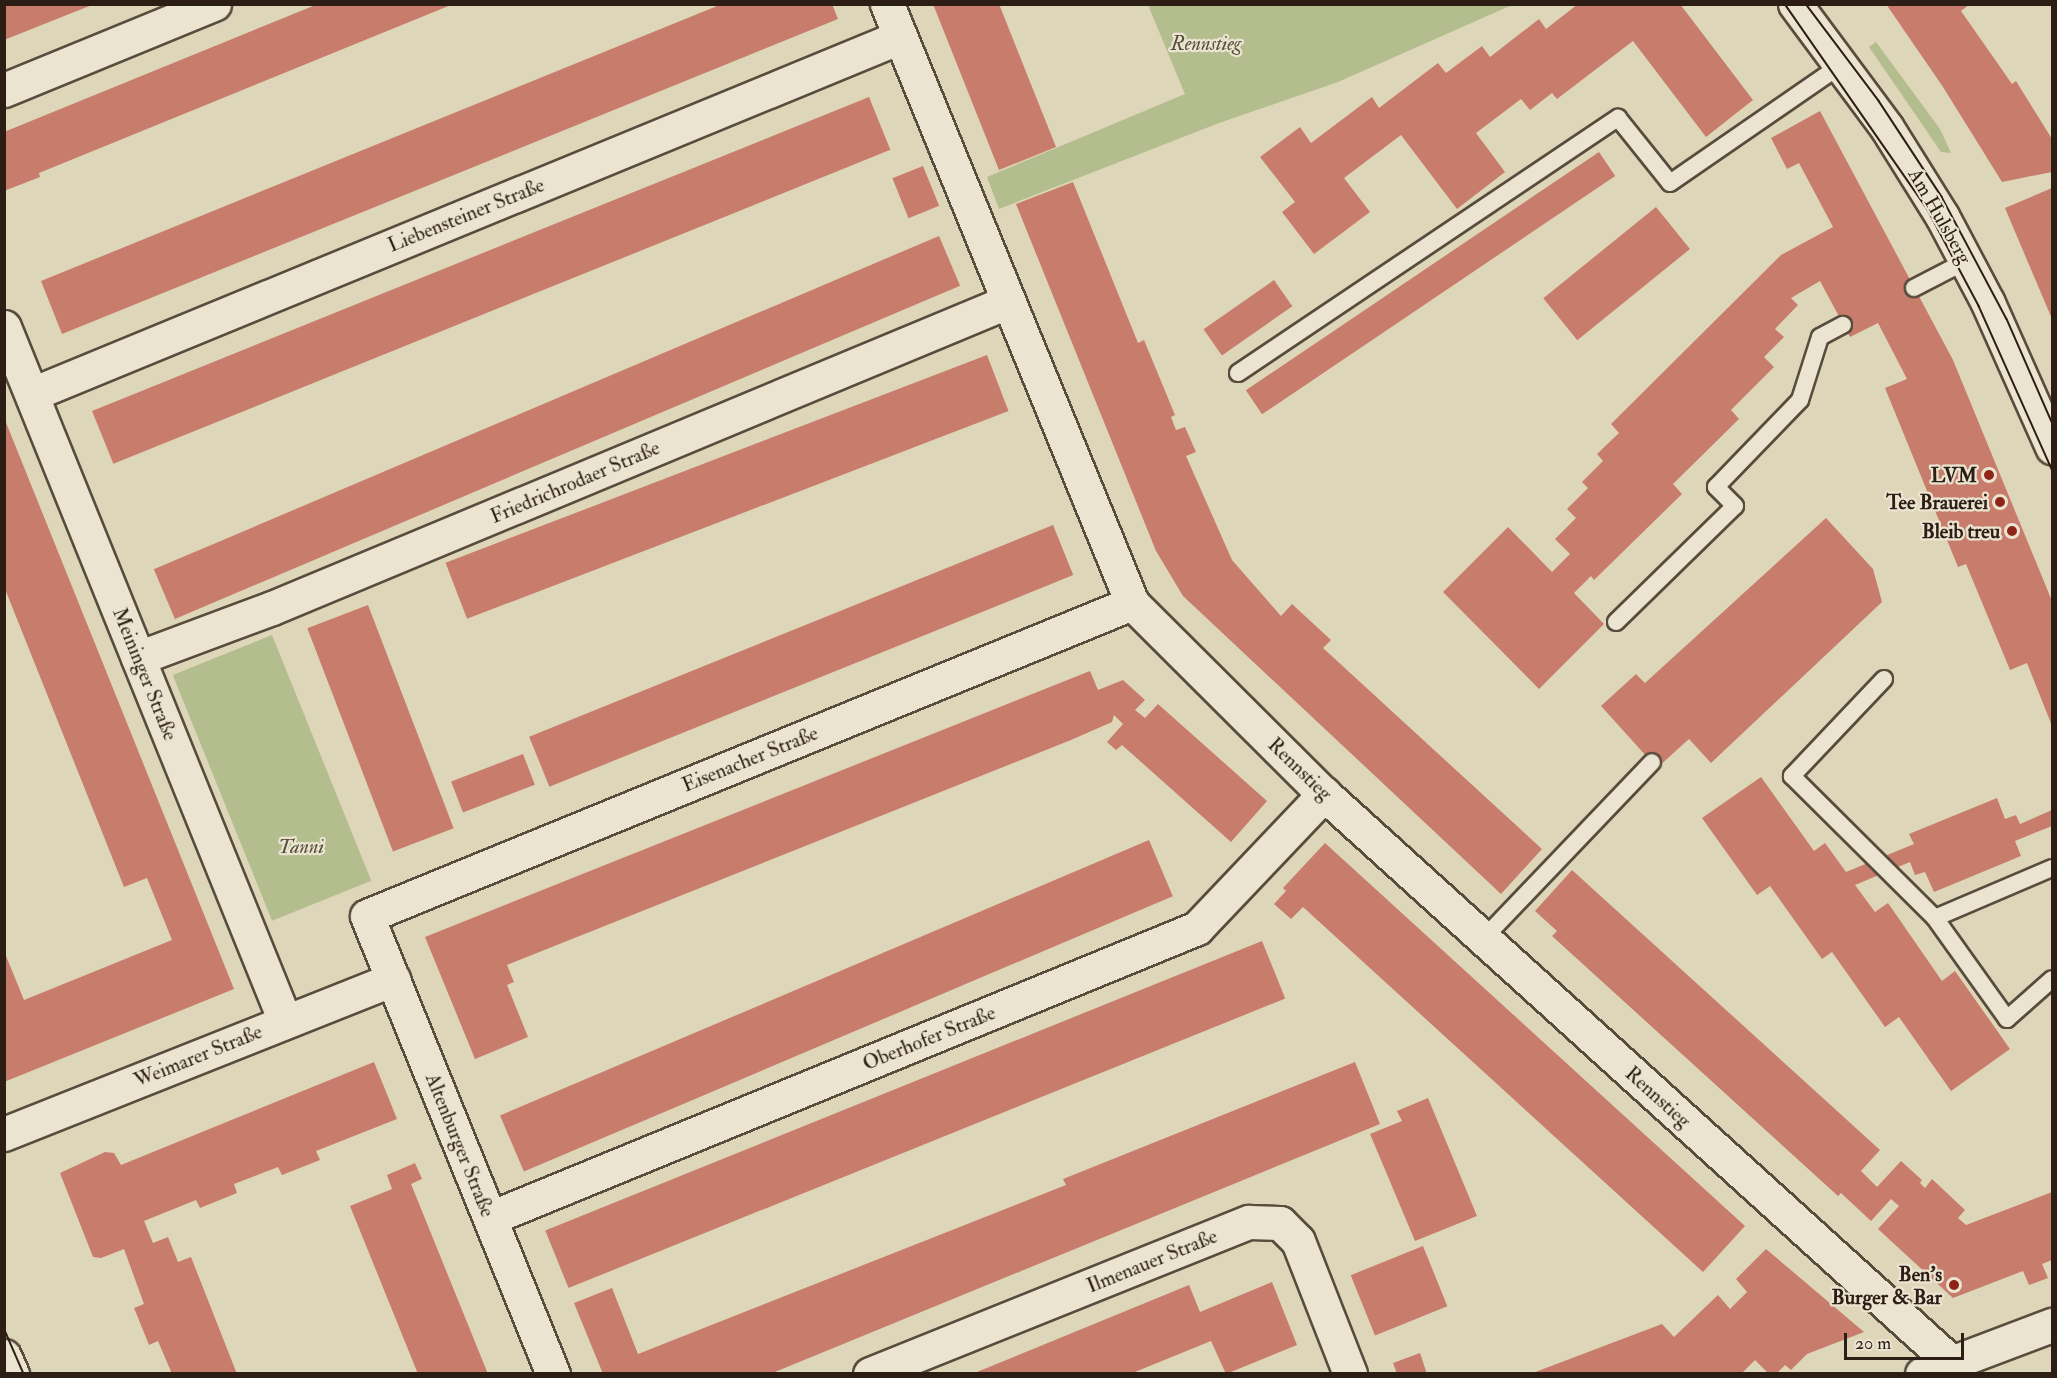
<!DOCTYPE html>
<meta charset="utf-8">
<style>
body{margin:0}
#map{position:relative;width:2057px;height:1378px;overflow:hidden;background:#ded6b8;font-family:"IM FELL Double Pica",serif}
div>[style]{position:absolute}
.green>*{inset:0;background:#b4bd8d;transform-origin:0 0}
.building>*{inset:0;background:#c87d6c;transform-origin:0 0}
.roads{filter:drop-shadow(2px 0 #584c3d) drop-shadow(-2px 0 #584c3d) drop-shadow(0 2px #584c3d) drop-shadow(0 -2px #584c3d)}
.lane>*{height:16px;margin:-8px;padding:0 8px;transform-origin:8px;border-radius:8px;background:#eae4d1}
.street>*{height:33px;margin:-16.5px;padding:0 16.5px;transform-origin:16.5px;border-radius:16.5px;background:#eae4d1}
.secondary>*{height:33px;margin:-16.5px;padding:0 16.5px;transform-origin:16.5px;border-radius:16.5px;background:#eae4d1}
.tram>*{height:1.5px;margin:-0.75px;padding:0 0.75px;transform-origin:0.75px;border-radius:0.75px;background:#2c1e14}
.dots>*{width:16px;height:16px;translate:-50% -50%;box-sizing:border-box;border:3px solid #eae4d1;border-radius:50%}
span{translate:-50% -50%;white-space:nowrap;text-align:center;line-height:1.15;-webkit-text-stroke:4.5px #eae4d1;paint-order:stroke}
.park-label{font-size:20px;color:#554e38;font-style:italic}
.street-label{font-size:20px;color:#2c1e14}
.poi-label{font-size:20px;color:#2c1e14;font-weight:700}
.right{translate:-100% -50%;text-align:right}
.frame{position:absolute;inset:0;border:6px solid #2c1e14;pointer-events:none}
.scale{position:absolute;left:1844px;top:1333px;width:120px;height:27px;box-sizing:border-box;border:3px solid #2c1e14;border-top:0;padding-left:8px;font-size:18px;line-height:21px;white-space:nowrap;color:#2c1e14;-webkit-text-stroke:4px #eae4d1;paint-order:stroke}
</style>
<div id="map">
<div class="green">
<div style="clip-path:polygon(1148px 5px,1512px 5px,1338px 82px,1219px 123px,999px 209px,987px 177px,1185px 94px)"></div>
<div style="clip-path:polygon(1876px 42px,1940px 129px,1951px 153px,1941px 152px,1869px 47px)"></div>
<div style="left:272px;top:635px;width:265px;height:107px;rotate:68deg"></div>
</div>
<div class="building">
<div style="clip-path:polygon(4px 4px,92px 4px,92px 5px,4px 40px)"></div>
<div style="clip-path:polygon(318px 4px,451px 5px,39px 173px,40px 177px,4px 191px,4px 132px)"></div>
<div style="clip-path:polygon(722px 4px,832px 4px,838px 19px,62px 334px,41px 281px)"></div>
<div style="clip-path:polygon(933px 4px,999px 4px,1056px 147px,999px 170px)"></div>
<div style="clip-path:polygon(1578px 4px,1680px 4px,1753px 100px,1706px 137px,1633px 41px,1557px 99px,1552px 93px,1530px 110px,1521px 99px,1476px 133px,1505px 172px,1457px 209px,1401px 135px,1344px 178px,1370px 212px,1314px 254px,1282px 212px,1295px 202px,1260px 157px,1300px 127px,1311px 143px,1372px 97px,1379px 108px,1438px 63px,1446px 73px,1482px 46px,1490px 57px,1539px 19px,1546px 29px)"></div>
<div style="clip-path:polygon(1886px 4px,1970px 4px,1961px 11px,2012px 84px,2016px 81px,2052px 139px,2052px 172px,2002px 182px,1943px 87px)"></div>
<div style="left:869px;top:97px;width:57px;height:838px;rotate:68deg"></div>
<div style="clip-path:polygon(1820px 111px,1953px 360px,2052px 601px,2052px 726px,2027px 663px,2010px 670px,1966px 564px,1958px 567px,1885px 388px,1907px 379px,1878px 323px,1850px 337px,1820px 281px,1791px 298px,1798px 305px,1775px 329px,1784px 337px,1764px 357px,1774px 367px,1731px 410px,1739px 419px,1673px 484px,1682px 494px,1594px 580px,1591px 576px,1574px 593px,1604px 624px,1539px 689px,1443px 592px,1508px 527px,1552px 572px,1570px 554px,1555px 539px,1576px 518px,1567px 509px,1588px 488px,1582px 482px,1603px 461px,1597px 454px,1619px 433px,1611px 424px,1781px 255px,1833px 227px,1799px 163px,1787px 169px,1771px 138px)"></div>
<div style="left:1599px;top:152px;width:29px;height:426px;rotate:56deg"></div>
<div style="left:923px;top:166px;width:43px;height:33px;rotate:68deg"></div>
<div style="clip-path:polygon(1073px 182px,1138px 343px,1144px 340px,1175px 415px,1171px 417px,1176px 430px,1185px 427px,1196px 452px,1186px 456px,1232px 560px,1281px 616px,1292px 604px,1331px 640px,1323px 648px,1542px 849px,1501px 894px,1183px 596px,1156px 551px,1016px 204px)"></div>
<div style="clip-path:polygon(2052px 188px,2052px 319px,2005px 208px)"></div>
<div style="left:1656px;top:207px;width:54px;height:145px;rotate:51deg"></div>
<div style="left:939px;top:236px;width:54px;height:853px;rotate:67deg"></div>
<div style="left:1274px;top:280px;width:32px;height:86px;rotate:55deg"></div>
<div style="left:987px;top:355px;width:60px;height:580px;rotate:69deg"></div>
<div style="clip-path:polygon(5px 420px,234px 989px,4px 1082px,4px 951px,24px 1000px,172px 940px,147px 878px,124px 887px,5px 589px)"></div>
<div style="clip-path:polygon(1826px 518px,1873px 569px,1882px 602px,1711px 763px,1689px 739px,1657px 768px,1601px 706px,1636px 674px,1645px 683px)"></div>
<div style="left:1053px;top:525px;width:54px;height:565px;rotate:68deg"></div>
<div style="left:368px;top:605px;width:239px;height:65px;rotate:69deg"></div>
<div style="clip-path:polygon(1090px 671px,1098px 690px,1123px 680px,1145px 700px,1135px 710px,1145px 718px,1158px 704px,1267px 801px,1231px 842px,1122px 745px,1116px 750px,1107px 742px,1123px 724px,1114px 715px,1112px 722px,1071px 740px,507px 965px,514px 982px,507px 985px,528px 1037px,475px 1059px,425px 937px)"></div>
<div style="left:523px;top:754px;width:33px;height:77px;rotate:69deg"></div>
<div style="clip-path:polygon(1761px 777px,1814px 851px,1825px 843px,1846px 872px,1914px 844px,1909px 834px,1997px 798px,2005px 819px,2016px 815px,2020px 824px,2052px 810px,2052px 826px,2015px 841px,2021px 856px,1934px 892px,1925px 872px,1915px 875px,1910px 862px,1855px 885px,1875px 912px,1888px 903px,1942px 981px,1955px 971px,2010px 1049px,1951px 1091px,1899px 1017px,1885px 1027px,1832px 952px,1822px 959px,1770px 886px,1757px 895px,1702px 818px)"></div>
<div style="left:1149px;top:840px;width:61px;height:705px;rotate:67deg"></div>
<div style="clip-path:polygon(1325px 843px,1745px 1226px,1703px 1272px,1303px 907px,1291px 919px,1274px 904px,1286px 891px,1283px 888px)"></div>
<div style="clip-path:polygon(1572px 870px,1880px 1150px,1861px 1171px,1877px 1187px,1901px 1161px,1922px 1180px,1920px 1183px,1925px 1188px,1932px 1179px,1965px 1210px,1958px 1218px,1966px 1225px,2052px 1192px,2052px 1260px,2042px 1264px,2048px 1278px,2029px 1285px,2023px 1271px,1953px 1298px,1878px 1229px,1899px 1206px,1891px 1199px,1871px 1221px,1841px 1193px,1838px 1196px,1552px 936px,1557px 931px,1535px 911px)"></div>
<div style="left:1262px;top:941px;width:62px;height:773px;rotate:68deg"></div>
<div style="clip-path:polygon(374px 1062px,397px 1119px,316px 1151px,320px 1160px,282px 1175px,278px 1167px,234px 1184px,237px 1193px,200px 1208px,196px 1200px,144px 1221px,153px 1243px,168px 1237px,178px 1262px,191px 1257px,237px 1374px,172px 1374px,158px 1341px,149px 1345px,134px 1308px,144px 1304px,124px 1249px,101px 1258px,93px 1257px,60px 1173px,105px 1152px,114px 1153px,121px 1165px)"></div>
<div style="clip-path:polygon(1355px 1062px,1380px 1124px,770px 1374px,603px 1374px,574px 1303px,612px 1288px,638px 1354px,1066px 1185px,1063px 1179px)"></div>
<div style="clip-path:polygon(1428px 1098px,1477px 1216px,1415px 1241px,1370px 1134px,1402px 1121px,1397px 1111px)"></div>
<div style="clip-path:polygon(415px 1163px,422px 1179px,411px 1184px,488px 1374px,418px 1374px,350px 1206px,392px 1189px,387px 1175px)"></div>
<div style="left:1423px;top:1246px;width:65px;height:78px;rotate:68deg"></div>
<div style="clip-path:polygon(1766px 1249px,1864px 1332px,1807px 1354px,1791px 1370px,1785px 1365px,1776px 1374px,1769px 1374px,1755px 1360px,1741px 1374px,1530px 1374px,1662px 1324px,1674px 1337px,1718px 1295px,1730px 1309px,1747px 1292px,1736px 1279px)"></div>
<div style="clip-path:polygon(1272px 1282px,1297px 1345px,1226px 1374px,1211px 1341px,1130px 1374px,972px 1374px,1189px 1285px,1200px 1312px)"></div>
<div style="clip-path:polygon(1420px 1353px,1427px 1374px,1397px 1374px,1393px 1363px)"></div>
</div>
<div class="roads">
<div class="lane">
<div style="left:1914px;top:288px;width:59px;rotate:-27.4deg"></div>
<div style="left:1238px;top:373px;width:458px;rotate:-33.9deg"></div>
<div style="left:1618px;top:118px;width:83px;rotate:51.3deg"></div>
<div style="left:1670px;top:183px;width:208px;rotate:-34.6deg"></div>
<div style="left:1616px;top:622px;width:166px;rotate:-44.3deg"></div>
<div style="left:1735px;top:506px;width:27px;rotate:-135deg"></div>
<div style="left:1716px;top:487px;width:121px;rotate:-46deg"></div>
<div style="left:1800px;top:400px;width:66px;rotate:-72.4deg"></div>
<div style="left:1820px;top:337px;width:26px;rotate:-28deg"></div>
<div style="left:1884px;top:679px;width:134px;rotate:133.5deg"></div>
<div style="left:1792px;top:776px;width:202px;rotate:44.8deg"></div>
<div style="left:2052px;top:868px;width:127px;rotate:156.9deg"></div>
<div style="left:1935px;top:918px;width:124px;rotate:54.5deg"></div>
<div style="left:2007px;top:1019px;width:60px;rotate:-41.6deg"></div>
<div style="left:1484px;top:938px;width:243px;rotate:-46.3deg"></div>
</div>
<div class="street">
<div style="left:887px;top:4px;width:647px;rotate:67.75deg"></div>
<div style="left:1132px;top:603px;width:271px;rotate:44.9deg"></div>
<div style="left:1324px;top:794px;width:847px;rotate:42.18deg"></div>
<div style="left:4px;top:90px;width:227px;rotate:-22.3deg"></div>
<div style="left:4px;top:327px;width:749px;rotate:67.96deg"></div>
<div style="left:32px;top:394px;width:939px;rotate:-22.36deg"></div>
<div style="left:138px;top:658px;width:143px;rotate:-20.5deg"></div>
<div style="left:272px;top:608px;width:798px;rotate:-22.61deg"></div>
<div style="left:4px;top:1134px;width:419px;rotate:-21.7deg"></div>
<div style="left:490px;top:1218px;width:764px;rotate:-22.3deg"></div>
<div style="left:1197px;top:928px;width:185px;rotate:-46.5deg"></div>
<div style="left:553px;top:1374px;width:494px;rotate:-112.1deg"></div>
<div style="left:367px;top:916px;width:827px;rotate:-22.25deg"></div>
<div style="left:870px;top:1374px;width:408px;rotate:-21.9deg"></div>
<div style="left:1249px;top:1222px;width:31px;rotate:2deg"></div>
<div style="left:1280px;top:1223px;width:25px;rotate:45deg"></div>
<div style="left:1298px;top:1241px;width:143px;rotate:68.6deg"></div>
</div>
<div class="secondary">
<div style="left:1795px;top:4px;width:154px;rotate:53.4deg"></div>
<div style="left:1887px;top:128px;width:104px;rotate:58deg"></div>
<div style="left:1942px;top:216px;width:98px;rotate:62.1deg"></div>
<div style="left:1988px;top:303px;width:158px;rotate:66deg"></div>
<div style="left:4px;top:1356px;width:20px;rotate:66deg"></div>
<div style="left:1922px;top:1374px;width:139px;rotate:-20.7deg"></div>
</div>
</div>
<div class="tram">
<div style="left:1785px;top:4px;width:251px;rotate:55.2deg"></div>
<div style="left:1928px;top:210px;width:109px;rotate:62deg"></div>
<div style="left:1979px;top:306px;width:179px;rotate:65.9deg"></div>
<div style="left:1806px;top:4px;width:121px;rotate:53deg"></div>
<div style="left:1879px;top:101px;width:115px;rotate:56.7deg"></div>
<div style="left:1942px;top:197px;width:138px;rotate:62deg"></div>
<div style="left:2007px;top:319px;width:112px;rotate:66.4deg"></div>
<div style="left:4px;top:1328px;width:50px;rotate:66.5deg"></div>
</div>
<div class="dots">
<div style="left:1989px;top:475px;background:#8f2418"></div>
<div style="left:2000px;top:502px;background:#8f2418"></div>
<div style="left:2012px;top:531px;background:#8f2418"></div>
<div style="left:1954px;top:1285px;background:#8f2418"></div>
</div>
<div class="park-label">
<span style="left:1206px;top:43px">Rennstieg</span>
<span style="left:301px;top:846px">Tanni</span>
</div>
<div class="street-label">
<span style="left:466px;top:215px;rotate:-22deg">Liebensteiner Straße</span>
<span style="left:1940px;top:216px;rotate:60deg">Am Hulsberg</span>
<span style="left:575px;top:482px;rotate:-23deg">Friedrichrodaer Straße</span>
<span style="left:145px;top:674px;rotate:68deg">Meininger Straße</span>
<span style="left:750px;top:759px;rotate:-22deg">Eisenacher Straße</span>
<span style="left:1300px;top:769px;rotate:44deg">Rennstieg</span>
<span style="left:929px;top:1038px;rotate:-22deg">Oberhofer Straße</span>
<span style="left:198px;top:1056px;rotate:-22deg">Weimarer Straße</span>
<span style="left:1658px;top:1097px;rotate:42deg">Rennstieg</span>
<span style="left:460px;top:1145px;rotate:68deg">Altenburger Straße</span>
<span style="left:1152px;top:1261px;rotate:-22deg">Ilmenauer Straße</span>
</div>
<div class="poi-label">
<span class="right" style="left:1977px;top:475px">LVM</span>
<span class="right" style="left:1988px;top:502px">Tee Brauerei</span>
<span class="right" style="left:2000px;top:531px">Bleib treu</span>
<span class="right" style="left:1942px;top:1286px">Ben's<br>Burger &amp; Bar</span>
</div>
<div class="frame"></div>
<div class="scale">20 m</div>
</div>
